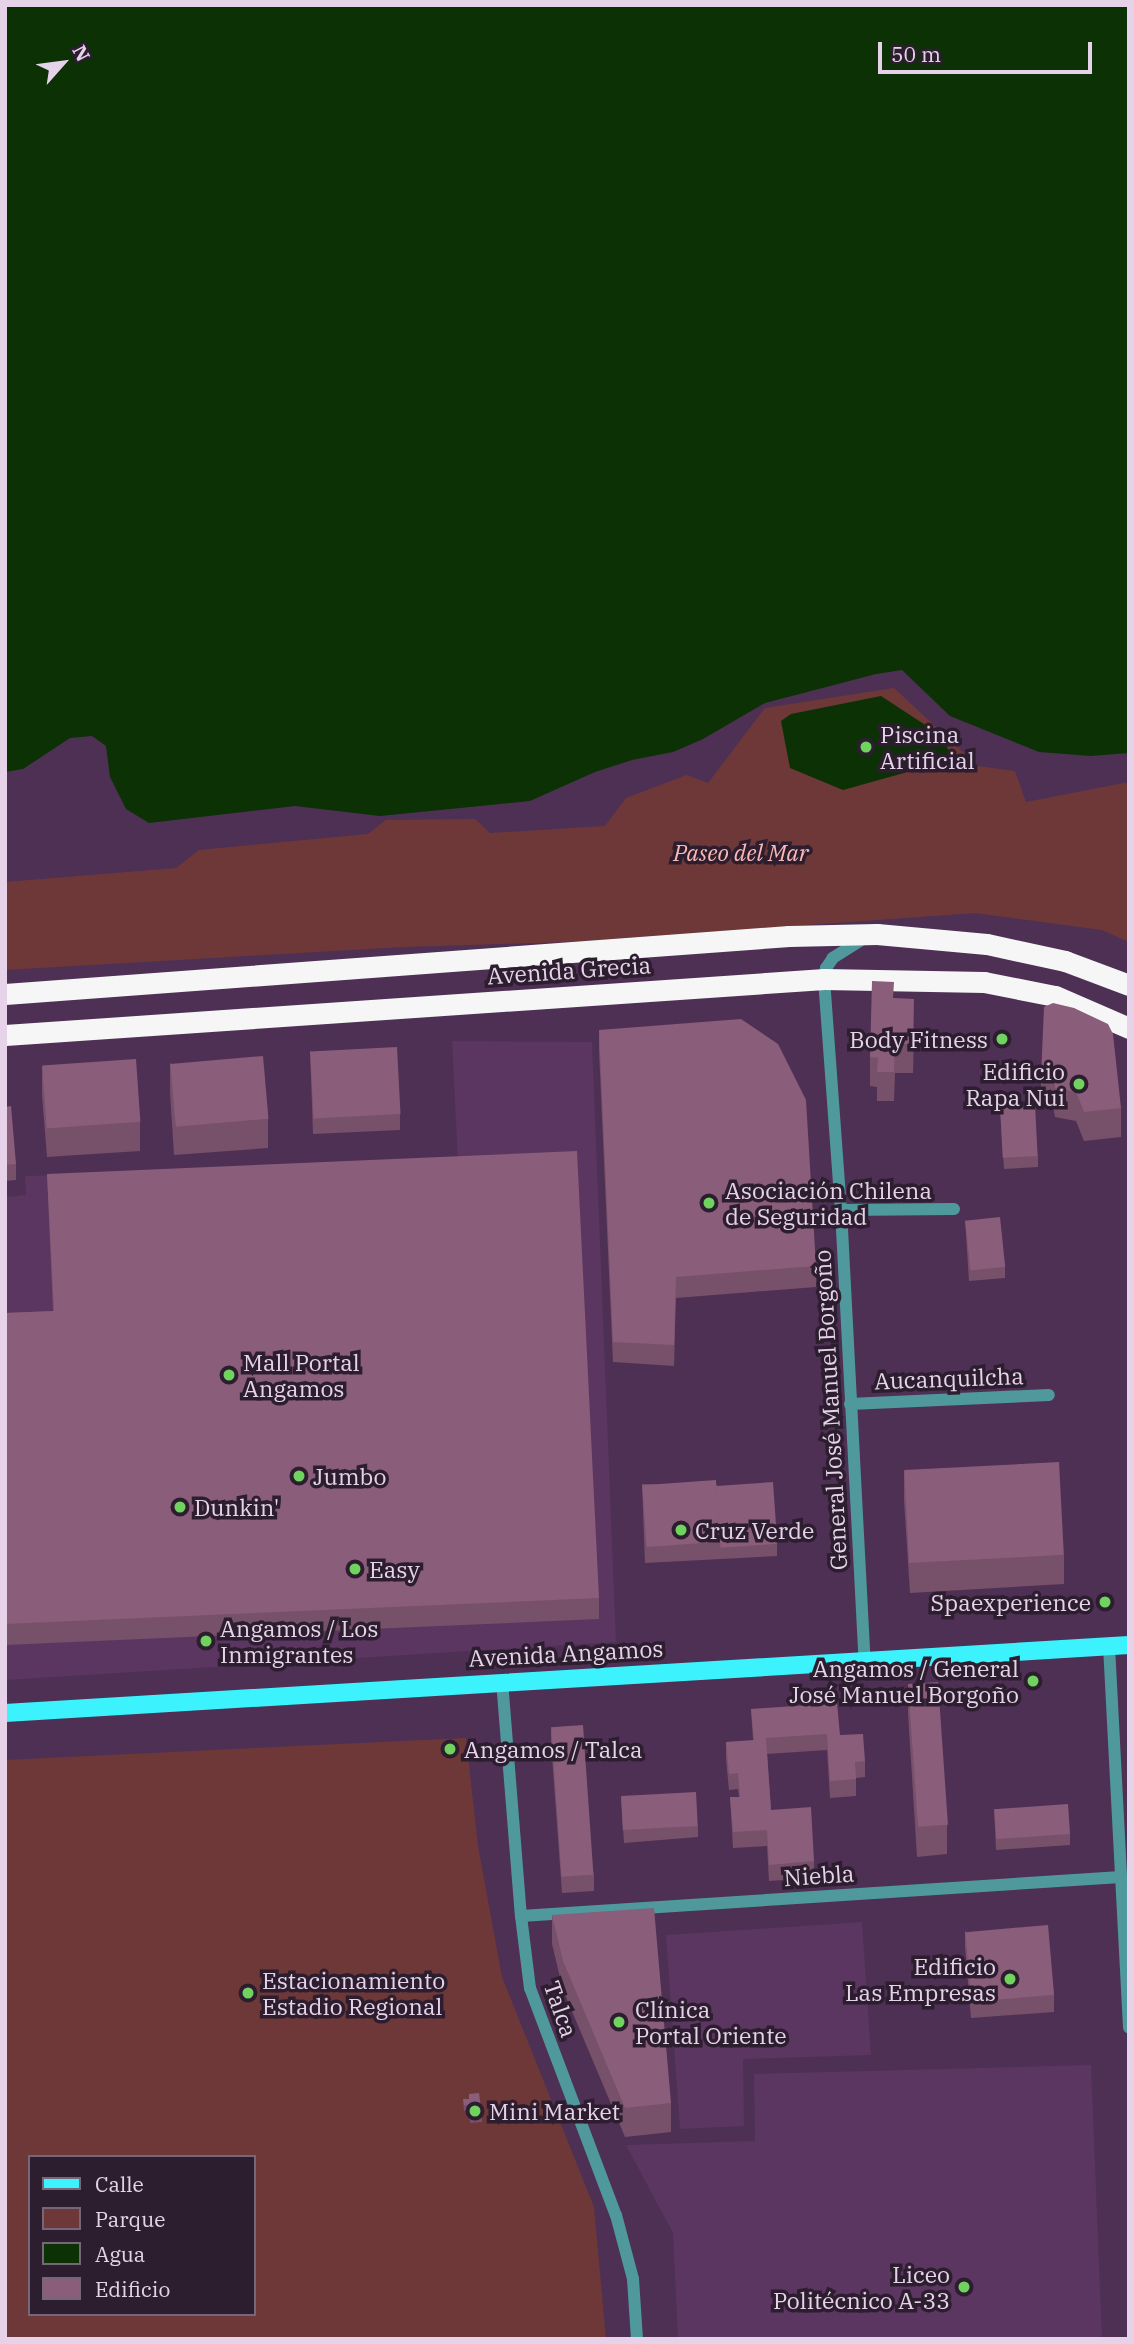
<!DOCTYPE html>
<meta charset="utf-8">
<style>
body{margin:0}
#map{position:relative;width:1134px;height:2344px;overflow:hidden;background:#4e3054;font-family:"IBM Plex Serif",serif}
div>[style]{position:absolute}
.built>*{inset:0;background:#5a3660}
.green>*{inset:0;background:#6e3838}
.water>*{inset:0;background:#0b3105}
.minor>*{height:12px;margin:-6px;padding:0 6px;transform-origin:6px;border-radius:6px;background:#4f999d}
.major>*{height:18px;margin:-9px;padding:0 9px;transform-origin:9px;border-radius:9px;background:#3cf3fd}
.highway>*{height:21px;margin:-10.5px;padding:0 10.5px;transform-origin:10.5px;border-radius:10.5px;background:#f6f6f6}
.wall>*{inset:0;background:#775069}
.shaded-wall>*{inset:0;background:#614155}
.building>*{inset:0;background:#8a5d7a;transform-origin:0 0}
.dots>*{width:19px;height:19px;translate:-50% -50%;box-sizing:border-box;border:4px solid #2c1e2f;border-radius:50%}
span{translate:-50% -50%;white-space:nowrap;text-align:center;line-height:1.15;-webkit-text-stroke:7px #2c1e2f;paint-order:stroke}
.poi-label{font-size:23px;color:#e6d3e9}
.left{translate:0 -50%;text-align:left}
.right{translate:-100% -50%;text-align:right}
.park-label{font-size:23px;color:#fcb8b5;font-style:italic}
.street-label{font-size:23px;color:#e6d3e9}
.frame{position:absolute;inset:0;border:7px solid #e6d3e9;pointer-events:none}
.legend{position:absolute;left:28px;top:2155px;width:228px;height:161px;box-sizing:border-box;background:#2c1e2f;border:2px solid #766679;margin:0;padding:9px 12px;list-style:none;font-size:21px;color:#e6d3e9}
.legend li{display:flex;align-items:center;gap:14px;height:35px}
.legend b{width:35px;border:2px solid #766679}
.north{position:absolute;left:28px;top:28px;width:70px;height:70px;-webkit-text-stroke:5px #2c1e2f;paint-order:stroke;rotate:62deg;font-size:19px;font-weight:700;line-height:28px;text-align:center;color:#e6d3e9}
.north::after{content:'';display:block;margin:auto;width:24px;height:32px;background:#e6d3e9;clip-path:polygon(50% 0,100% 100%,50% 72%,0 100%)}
.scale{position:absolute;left:878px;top:42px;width:214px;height:32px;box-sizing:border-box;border:4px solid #e6d3e9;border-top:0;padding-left:9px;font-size:21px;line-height:24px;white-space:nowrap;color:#e6d3e9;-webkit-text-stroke:5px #2c1e2f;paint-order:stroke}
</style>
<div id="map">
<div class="built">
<div style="clip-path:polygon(452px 1041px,592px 1042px,616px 1642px,5px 1680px,5px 1197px,26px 1195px,25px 1176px,458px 1163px)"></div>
<div style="clip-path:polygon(862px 1922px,871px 2055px,743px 2059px,744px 2126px,680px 2129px,666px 1935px)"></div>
<div style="clip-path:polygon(1091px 2065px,1102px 2339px,678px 2339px,673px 2233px,626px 2145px,755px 2141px,754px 2074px)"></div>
</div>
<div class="green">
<div style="clip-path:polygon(894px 688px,978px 766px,1015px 771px,1026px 802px,1129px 782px,1129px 942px,1102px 930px,975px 913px,568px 942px,403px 947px,5px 970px,5px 882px,176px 868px,199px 850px,368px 834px,386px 820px,475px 819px,490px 833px,605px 826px,626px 798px,687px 775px,708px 783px,765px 708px)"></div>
<div style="clip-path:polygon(evenodd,466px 1738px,478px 1846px,502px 1977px,594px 2207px,606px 2339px,5px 2339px,5px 1760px,466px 1738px,30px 2157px,254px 2157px,254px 2314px,30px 2314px,30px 2157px)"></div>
</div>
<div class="water">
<div style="clip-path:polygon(5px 5px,1129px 5px,1129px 753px,1091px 756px,1039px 752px,950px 716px,902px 670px,876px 674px,765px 703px,703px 739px,673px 752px,632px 760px,595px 772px,530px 801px,380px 816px,295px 806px,149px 823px,126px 809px,110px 777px,106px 746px,92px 736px,70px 738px,23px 769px,5px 772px)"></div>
<div style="clip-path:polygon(881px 696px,939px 734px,954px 759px,843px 790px,790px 768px,781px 721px,791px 714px)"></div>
</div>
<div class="minor">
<div style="left:863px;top:939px;width:36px;rotate:148deg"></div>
<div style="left:833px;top:958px;width:12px;rotate:125deg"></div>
<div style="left:826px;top:968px;width:11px;rotate:100deg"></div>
<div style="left:824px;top:979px;width:232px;rotate:85.8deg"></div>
<div style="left:841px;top:1210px;width:452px;rotate:87deg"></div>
<div style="left:841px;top:1210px;width:113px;rotate:-0.5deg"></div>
<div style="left:850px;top:1404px;width:199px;rotate:-2.6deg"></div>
<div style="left:1109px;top:1646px;width:382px;rotate:87deg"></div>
<div style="left:502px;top:1681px;width:236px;rotate:85.4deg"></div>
<div style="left:521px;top:1916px;width:73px;rotate:82.9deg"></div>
<div style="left:530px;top:1988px;width:243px;rotate:69.3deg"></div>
<div style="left:616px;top:2215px;width:66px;rotate:75.1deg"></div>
<div style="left:633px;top:2279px;width:60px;rotate:86.2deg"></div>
<div style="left:521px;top:1916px;width:601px;rotate:-3.72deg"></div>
</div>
<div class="major">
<div style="left:5px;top:1713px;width:1126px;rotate:-3.46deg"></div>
</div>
<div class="highway">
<div style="left:5px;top:994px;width:786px;rotate:-4.23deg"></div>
<div style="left:789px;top:936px;width:88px;rotate:-1.3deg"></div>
<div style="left:877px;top:934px;width:110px;rotate:5.2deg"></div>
<div style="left:987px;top:944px;width:80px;rotate:12.3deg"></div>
<div style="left:1065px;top:961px;width:68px;rotate:20.6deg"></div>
<div style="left:5px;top:1035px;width:821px;rotate:-3.91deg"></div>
<div style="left:824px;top:979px;width:160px;rotate:1.1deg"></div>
<div style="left:984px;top:982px;width:72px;rotate:11.2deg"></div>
<div style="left:1055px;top:996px;width:81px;rotate:23.4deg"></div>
</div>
<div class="wall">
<div style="clip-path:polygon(894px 998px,914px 1028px,913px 1073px,895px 1073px,894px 1101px,877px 1101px,877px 1087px,870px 1086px,870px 1057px)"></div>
<div style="clip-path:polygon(1074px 1008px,1121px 1108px,1121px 1137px,1084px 1141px,1076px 1121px,1055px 1117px,1053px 1106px,1041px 1106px,1041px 1077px)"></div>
<div style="clip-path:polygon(599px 1030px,816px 1266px,816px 1287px,676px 1298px,674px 1366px,613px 1362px,599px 1051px)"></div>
<div style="clip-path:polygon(310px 1051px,400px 1114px,400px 1130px,313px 1134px)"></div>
<div style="clip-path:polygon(170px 1063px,268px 1119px,268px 1148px,174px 1155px,170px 1092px)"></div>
<div style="clip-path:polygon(42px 1066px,140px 1122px,140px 1151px,47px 1157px,42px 1095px)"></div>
<div style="clip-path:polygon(5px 1107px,16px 1164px,16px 1180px,5px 1181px)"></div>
<div style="clip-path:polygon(1000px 1107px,1038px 1156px,1038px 1167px,1004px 1169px)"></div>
<div style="clip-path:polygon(47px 1174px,599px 1598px,599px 1619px,5px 1645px,5px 1313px,53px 1311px)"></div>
<div style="clip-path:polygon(965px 1220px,1005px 1267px,1005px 1278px,969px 1281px)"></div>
<div style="clip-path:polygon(904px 1471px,1064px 1555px,1064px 1584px,910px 1593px,904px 1500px)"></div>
<div style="clip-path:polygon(642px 1484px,716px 1485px,777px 1544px,777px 1556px,645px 1563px)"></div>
<div style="clip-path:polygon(908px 1684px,947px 1825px,947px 1854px,917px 1857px,908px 1713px)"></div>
<div style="clip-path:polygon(751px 1709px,840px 1735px,865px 1761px,865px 1777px,856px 1778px,856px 1796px,830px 1798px,827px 1750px,767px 1754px,771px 1810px,814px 1861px,814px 1878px,769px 1881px,767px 1846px,733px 1848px,730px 1797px,739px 1797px,738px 1789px,729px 1790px,726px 1759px,726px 1742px,753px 1741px)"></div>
<div style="clip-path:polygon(551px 1727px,594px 1875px,594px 1891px,562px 1893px,551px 1743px)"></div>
<div style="clip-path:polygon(621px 1797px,698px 1826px,698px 1837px,624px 1843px)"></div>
<div style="clip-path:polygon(994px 1809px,1070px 1834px,1070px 1845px,996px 1850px)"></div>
<div style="clip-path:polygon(552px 1915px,671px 2103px,671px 2132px,625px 2137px,563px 1990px,552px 1944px)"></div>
<div style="clip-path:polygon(965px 1931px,1054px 1995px,1054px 2012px,971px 2018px,965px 1947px)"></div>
<div style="clip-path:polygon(463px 2099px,482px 2117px,482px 2122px,470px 2123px,469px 2111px,464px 2111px)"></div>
</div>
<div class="shaded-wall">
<div style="clip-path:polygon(914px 999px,914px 1028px,913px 1073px,913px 1044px)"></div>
</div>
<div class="building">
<div style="clip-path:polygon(872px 981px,894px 982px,893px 998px,914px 999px,913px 1044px,895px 1044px,894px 1072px,877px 1072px,878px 1058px,870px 1057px)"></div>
<div style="clip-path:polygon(1053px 1003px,1074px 1008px,1108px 1024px,1113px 1034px,1121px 1108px,1084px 1112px,1076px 1092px,1055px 1088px,1053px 1077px,1041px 1077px,1044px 1007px)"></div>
<div style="clip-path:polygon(741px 1019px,778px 1044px,806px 1100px,816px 1266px,676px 1277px,674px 1345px,613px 1342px,599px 1030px)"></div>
<div style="left:397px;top:1047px;width:67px;height:87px;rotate:87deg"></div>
<div style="left:263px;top:1056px;width:63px;height:93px;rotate:85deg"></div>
<div style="left:136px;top:1059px;width:63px;height:94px;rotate:86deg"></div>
<div style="left:1035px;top:1105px;width:51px;height:35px;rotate:87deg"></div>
<div style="clip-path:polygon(11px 1106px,16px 1164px,5px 1165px,5px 1107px)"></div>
<div style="clip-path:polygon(577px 1151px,599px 1598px,5px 1624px,5px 1313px,54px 1311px,47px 1174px)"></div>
<div style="left:1000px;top:1217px;width:50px;height:35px;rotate:84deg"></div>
<div style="left:1059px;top:1462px;width:93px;height:155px;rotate:87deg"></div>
<div style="left:716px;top:1480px;width:62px;height:74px;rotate:86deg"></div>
<div style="left:773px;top:1482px;width:62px;height:57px;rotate:86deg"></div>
<div style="left:938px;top:1682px;width:143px;height:30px;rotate:86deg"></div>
<div style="clip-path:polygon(837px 1703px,840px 1735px,863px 1734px,865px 1761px,855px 1762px,856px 1779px,830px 1781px,827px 1734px,766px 1738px,771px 1810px,811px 1807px,814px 1861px,769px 1865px,767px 1830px,733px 1832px,730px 1797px,740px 1797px,738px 1773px,729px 1774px,726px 1742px,754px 1740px,751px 1709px)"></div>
<div style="left:583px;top:1725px;width:150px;height:32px;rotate:86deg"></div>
<div style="left:696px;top:1792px;width:34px;height:75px;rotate:87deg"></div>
<div style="left:1068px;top:1804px;width:30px;height:74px;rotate:86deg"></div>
<div style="clip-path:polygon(654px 1908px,671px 2103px,625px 2108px,563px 1961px,552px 1915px)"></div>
<div style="left:1048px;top:1925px;width:70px;height:83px;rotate:85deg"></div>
<div style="clip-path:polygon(479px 2093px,482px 2117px,470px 2118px,469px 2105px,464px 2105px,463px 2099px,469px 2099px,469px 2094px)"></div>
</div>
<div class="dots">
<div style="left:866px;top:747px;background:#70d35f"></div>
<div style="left:1002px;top:1039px;background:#70d35f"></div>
<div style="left:1079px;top:1084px;background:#70d35f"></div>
<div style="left:709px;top:1203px;background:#70d35f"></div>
<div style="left:229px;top:1375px;background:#70d35f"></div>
<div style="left:299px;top:1476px;background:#70d35f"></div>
<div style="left:180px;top:1507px;background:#70d35f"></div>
<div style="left:681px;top:1530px;background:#70d35f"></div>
<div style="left:355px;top:1569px;background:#70d35f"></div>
<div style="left:1105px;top:1602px;background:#70d35f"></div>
<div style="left:206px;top:1641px;background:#70d35f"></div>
<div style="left:1033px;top:1681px;background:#70d35f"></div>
<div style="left:450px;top:1749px;background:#70d35f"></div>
<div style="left:1010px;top:1979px;background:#70d35f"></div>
<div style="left:248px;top:1993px;background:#70d35f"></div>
<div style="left:619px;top:2022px;background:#70d35f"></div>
<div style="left:475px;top:2111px;background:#70d35f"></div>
<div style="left:964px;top:2287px;background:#70d35f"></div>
</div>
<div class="poi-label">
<span class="left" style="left:880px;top:747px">Piscina<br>Artificial</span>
<span class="right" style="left:988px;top:1039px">Body Fitness</span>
<span class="right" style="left:1065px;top:1084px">Edificio<br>Rapa Nui</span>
<span class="left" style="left:725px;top:1203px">Asociación Chilena<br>de Seguridad</span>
<span class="left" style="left:243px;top:1375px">Mall Portal<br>Angamos</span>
<span class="left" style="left:313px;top:1476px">Jumbo</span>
<span class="left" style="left:194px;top:1507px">Dunkin'</span>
<span class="left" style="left:695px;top:1530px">Cruz Verde</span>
<span class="left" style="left:369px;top:1569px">Easy</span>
<span class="right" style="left:1091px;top:1602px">Spaexperience</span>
<span class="left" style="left:220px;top:1641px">Angamos / Los<br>Inmigrantes</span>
<span class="right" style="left:1019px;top:1681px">Angamos / General<br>José Manuel Borgoño</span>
<span class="left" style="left:464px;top:1749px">Angamos / Talca</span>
<span class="right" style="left:996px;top:1979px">Edificio<br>Las Empresas</span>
<span class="left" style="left:262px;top:1993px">Estacionamiento<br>Estadio Regional</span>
<span class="left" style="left:635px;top:2022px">Clínica<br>Portal Oriente</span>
<span class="left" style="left:489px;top:2111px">Mini Market</span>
<span class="right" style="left:950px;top:2287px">Liceo<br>Politécnico A-33</span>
</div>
<div class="park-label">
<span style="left:741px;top:852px">Paseo del Mar</span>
</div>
<div class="street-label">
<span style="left:569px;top:970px;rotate:-4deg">Avenida Grecia</span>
<span style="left:949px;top:1378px;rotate:-2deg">Aucanquilcha</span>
<span style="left:830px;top:1410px;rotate:-93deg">General José Manuel Borgoño</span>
<span style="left:566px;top:1653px;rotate:-3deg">Avenida Angamos</span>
<span style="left:819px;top:1875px;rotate:-4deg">Niebla</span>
<span style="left:561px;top:2009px;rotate:71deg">Talca</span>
</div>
<div class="frame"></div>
<ul class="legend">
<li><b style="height:9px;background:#3cf3fd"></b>Calle</li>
<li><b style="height:19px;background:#6e3838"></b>Parque</li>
<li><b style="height:19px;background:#0b3105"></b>Agua</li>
<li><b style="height:19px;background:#8a5d7a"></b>Edificio</li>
</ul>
<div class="north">N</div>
<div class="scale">50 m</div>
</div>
